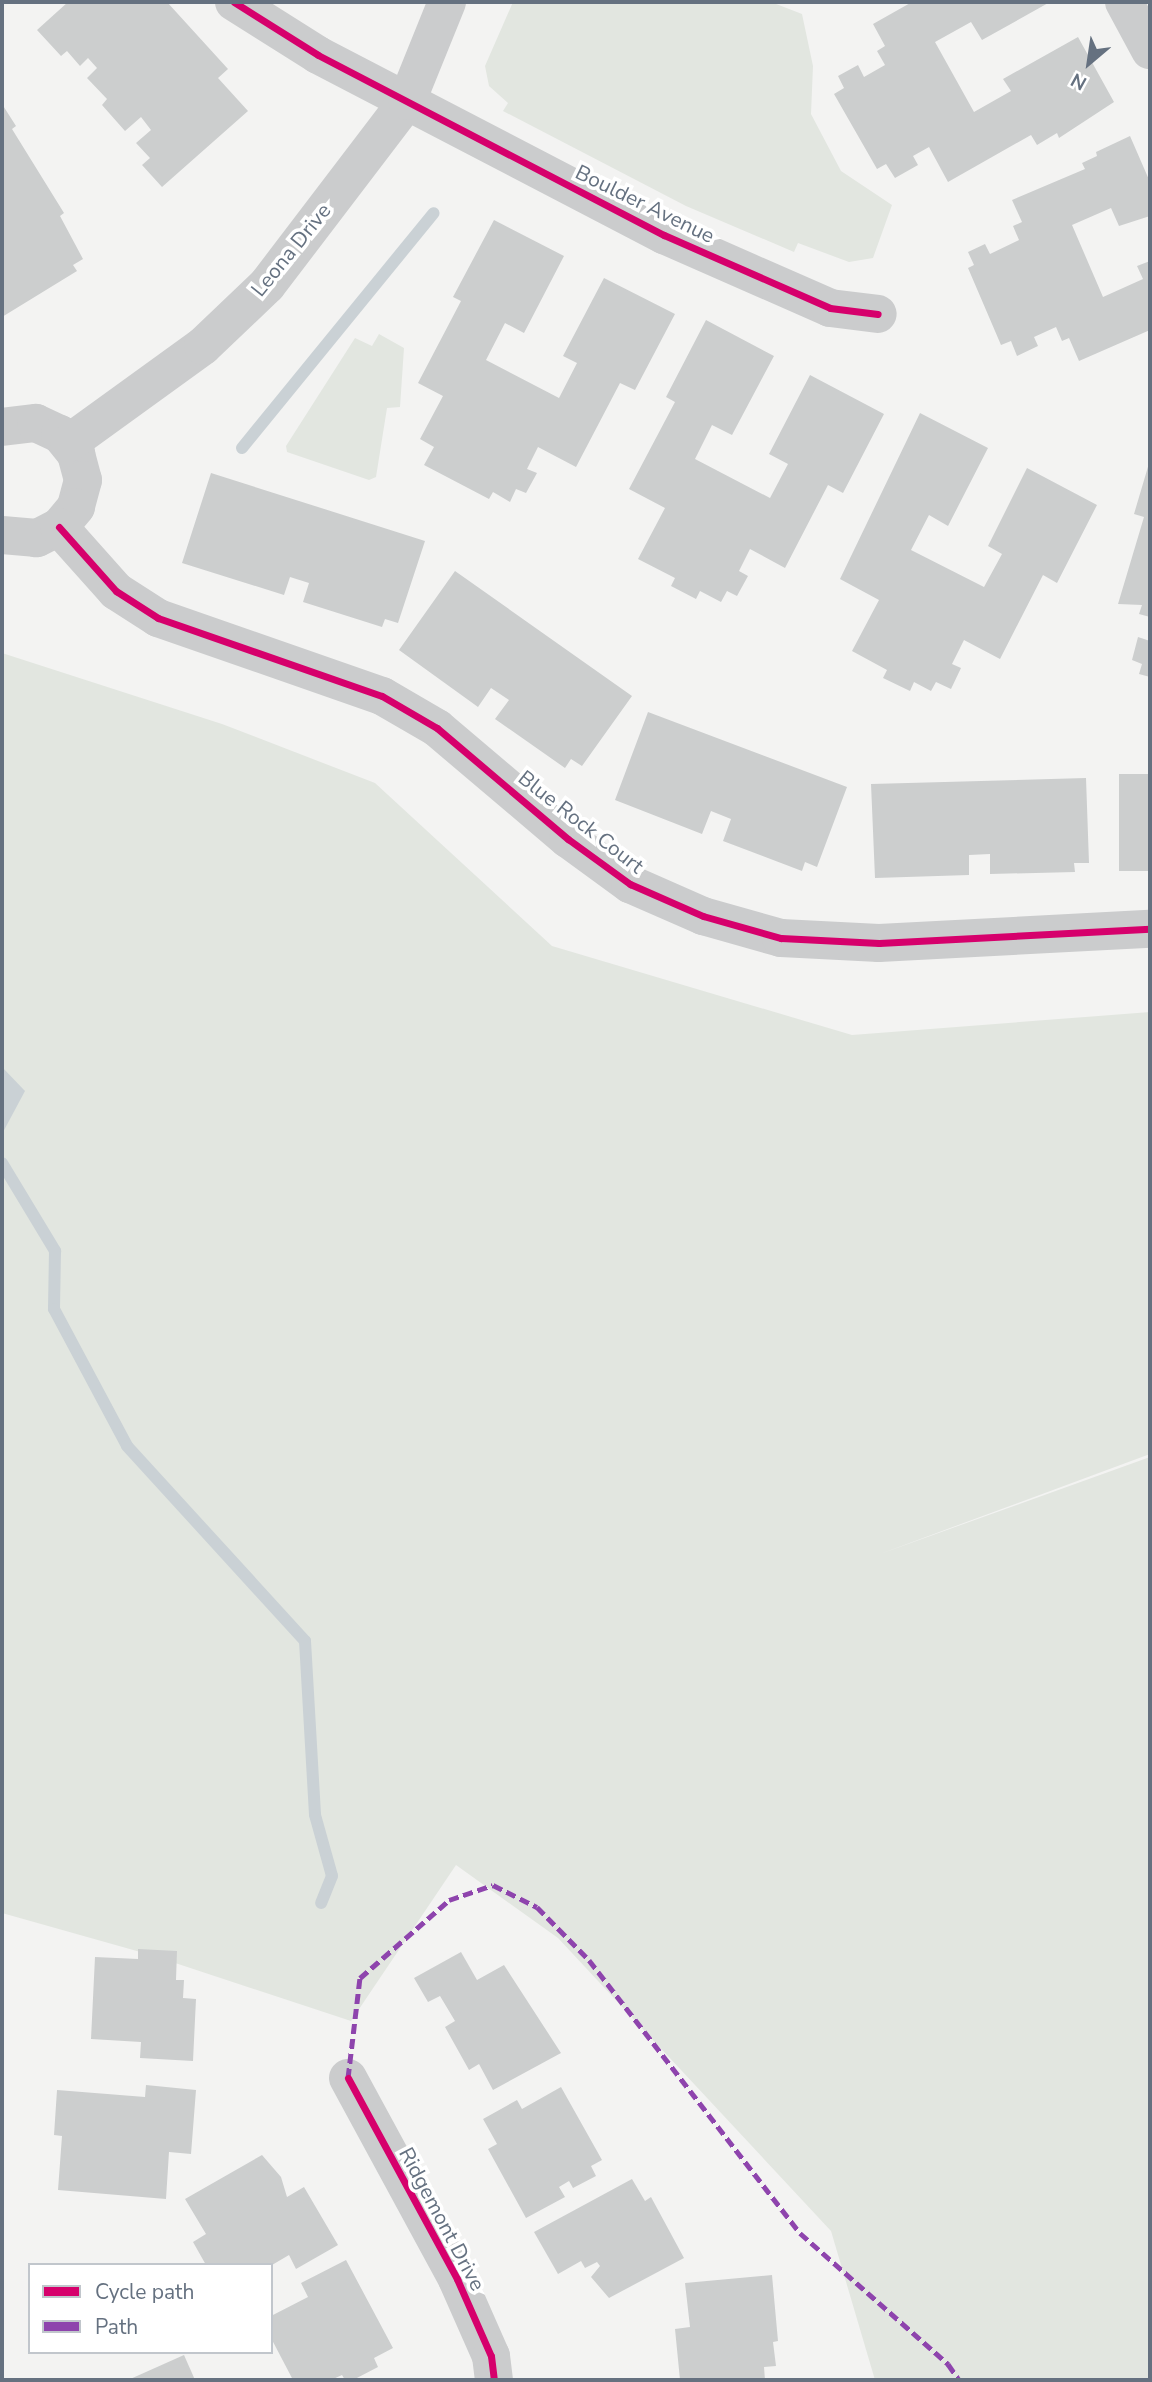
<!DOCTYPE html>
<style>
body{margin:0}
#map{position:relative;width:1152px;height:2382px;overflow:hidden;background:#f3f3f2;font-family:"Nunito Sans",sans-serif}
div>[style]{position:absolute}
.green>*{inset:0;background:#e2e6e0}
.water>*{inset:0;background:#cad1d5}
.stream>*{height:12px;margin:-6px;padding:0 6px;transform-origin:6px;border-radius:6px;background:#cad1d5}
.building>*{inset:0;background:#cccece;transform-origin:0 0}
.minor>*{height:38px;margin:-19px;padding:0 19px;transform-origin:19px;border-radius:19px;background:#cbcccd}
.quiet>*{height:5px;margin-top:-2.5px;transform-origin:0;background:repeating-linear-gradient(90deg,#8e44ad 0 10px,transparent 0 15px)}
.cycleway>*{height:7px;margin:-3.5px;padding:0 3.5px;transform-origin:3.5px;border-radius:3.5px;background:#d6006c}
span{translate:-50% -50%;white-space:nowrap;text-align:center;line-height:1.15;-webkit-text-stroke:7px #fff;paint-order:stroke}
.street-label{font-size:21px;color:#657180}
.frame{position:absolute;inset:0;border:4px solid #657180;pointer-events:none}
.legend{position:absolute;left:28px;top:2263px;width:245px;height:91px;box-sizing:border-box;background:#fff;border:2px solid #c1c6cc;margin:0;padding:9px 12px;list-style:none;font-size:21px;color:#657180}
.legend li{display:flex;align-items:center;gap:14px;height:35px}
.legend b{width:35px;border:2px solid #c1c6cc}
.north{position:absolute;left:1054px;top:28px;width:70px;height:70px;-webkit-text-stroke:5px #fff;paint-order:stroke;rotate:209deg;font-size:19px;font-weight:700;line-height:28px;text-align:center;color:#657180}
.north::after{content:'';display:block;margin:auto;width:24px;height:32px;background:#657180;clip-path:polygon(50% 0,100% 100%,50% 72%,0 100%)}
</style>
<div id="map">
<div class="green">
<div style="clip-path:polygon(513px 2px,771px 2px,802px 14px,813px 66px,811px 114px,841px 171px,892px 205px,873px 258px,849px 262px,798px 243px,794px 252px,686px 206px,503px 111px,508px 103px,489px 86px,485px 66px)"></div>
<div style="clip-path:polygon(379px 334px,404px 348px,400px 407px,387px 408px,376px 477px,369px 480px,287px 452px,286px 446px,355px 338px,372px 346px)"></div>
<div style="clip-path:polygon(2px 653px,222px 724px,375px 783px,552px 946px,852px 1035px,1150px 1012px,1150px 1454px,880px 1554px,1150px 1457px,1150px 2380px,875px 2380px,831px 2231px,558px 1938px,456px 1865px,351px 2021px,151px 1955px,2px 1913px)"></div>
</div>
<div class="water">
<div style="clip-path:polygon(2px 1067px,25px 1091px,2px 1134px)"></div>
</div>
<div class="stream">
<div style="left:242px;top:448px;width:303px;rotate:-50.8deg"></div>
<div style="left:2px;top:1163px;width:103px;rotate:58.9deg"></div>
<div style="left:55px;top:1251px;width:58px;rotate:91deg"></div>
<div style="left:54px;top:1309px;width:155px;rotate:61.9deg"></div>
<div style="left:127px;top:1446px;width:264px;rotate:47.6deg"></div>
<div style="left:305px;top:1641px;width:174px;rotate:86.7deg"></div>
<div style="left:315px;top:1815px;width:63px;rotate:74.4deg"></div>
<div style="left:332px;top:1876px;width:29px;rotate:112deg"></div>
</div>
<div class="building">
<div style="clip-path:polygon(68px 2px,167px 2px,228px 69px,218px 78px,248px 111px,162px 187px,142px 165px,150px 158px,136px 143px,151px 130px,141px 117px,125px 131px,102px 105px,107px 99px,87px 78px,97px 68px,88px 58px,80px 66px,67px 51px,61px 56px,37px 30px)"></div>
<div style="clip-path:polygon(912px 2px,1050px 2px,982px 40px,971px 22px,935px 42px,974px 112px,1011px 91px,1003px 79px,1078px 37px,1114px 102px,1059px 138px,1057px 133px,1037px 145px,1031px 135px,948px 182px,929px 147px,913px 156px,918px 165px,895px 178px,886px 164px,877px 169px,834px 94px,844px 88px,838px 76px,858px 65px,864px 77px,885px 65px,877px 51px,885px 46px,873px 24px)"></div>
<div style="clip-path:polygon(2px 104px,16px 126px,12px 129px,64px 213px,60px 216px,83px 259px,73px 265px,77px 271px,2px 317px)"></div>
<div style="clip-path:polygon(1130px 136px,1150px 182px,1150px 216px,1119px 226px,1111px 208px,1072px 225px,1103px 297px,1143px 279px,1137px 266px,1150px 261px,1150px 330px,1079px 361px,1069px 338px,1062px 341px,1056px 327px,1034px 337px,1038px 346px,1017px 356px,1011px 341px,1001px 345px,968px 268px,974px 265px,968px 252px,985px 244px,990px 254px,1019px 240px,1013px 226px,1022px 222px,1012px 200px,1085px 169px,1082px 163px,1097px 156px,1096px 152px)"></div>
<div style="clip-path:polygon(494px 220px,564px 256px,524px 333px,505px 323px,486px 360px,559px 398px,577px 363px,563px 356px,604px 278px,675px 314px,635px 390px,620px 383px,576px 467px,538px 447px,527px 469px,537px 473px,526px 493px,516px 489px,510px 502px,493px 492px,489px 499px,424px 465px,434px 447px,420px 439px,443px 396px,418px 383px,461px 301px,453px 297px)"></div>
<div style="clip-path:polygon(706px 320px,774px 356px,732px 435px,712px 425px,695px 459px,770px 498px,788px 464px,769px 454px,810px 375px,884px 414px,843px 493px,828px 485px,785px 568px,750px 549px,739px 571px,748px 576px,737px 596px,727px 591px,721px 602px,700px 591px,696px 599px,671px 586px,675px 578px,638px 559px,665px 508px,629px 489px,675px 402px,666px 397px)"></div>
<div style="clip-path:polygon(920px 413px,988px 448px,948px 526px,929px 515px,911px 550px,984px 587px,1002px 554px,988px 546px,1027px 468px,1097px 505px,1057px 583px,1043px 575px,1000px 659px,964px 640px,952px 664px,961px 668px,951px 689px,936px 682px,931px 691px,914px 682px,910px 691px,883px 678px,887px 670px,852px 651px,879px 600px,840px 579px)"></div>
<div style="clip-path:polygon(1150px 460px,1150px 617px,1139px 614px,1142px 605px,1118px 604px,1144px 517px,1134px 514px)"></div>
<div style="clip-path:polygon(211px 473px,425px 541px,398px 623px,385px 619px,382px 627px,303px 602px,309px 583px,290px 577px,284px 595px,182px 563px)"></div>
<div style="clip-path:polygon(455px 571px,632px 696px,582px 766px,571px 759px,565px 768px,495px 719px,509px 700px,491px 688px,478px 707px,399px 650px)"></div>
<div style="clip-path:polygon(1138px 637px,1150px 641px,1150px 677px,1139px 674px,1142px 664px,1132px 660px)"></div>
<div style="clip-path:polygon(648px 712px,847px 787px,817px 867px,805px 862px,802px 871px,723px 841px,731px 819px,711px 811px,702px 834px,615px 800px)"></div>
<div style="left:1150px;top:774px;width:97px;height:31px;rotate:90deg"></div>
<div style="clip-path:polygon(1086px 778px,1089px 863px,1074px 863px,1075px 872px,990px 874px,990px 854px,969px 855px,969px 875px,875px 878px,871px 784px)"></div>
<div style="clip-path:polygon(138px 1949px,177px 1951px,176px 1980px,184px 1980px,183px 1998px,196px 1999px,193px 2061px,140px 2058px,141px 2042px,91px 2039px,95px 1957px,138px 1959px)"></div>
<div style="clip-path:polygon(461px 1952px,477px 1980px,504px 1965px,561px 2053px,493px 2090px,479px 2064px,469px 2070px,445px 2027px,455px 2021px,440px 1996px,428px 2002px,414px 1978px)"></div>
<div style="clip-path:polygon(146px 2085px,196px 2090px,191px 2154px,169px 2152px,166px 2199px,58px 2190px,62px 2136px,54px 2135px,57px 2090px,145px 2097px)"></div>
<div style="clip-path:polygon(561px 2087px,602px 2160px,591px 2166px,596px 2176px,573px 2188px,569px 2181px,559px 2187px,565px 2197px,526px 2218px,488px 2149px,497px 2144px,483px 2119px,517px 2100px,522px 2109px)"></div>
<div style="clip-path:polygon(262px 2155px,281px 2177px,287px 2197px,304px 2187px,338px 2245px,296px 2269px,289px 2255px,272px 2265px,206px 2265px,193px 2242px,206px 2234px,185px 2199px)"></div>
<div style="clip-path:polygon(632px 2179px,645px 2201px,651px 2197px,684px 2258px,609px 2298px,591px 2277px,600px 2266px,597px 2262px,585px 2268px,581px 2261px,558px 2274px,534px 2232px)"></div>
<div style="clip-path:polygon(346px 2260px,393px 2348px,374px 2358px,378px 2367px,353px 2380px,345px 2380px,342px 2375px,331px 2380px,293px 2380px,271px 2338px,271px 2316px,308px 2297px,301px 2283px)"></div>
<div style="clip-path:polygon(772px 2275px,778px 2341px,773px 2342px,776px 2366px,764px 2367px,765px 2380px,680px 2380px,675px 2329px,690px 2327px,685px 2283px)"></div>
<div style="clip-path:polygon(184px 2355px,195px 2380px,128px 2380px)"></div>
</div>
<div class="minor">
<div style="left:234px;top:2px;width:99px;rotate:32.2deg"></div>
<div style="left:318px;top:55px;width:390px;rotate:27.5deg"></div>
<div style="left:664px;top:235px;width:181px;rotate:23.7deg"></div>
<div style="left:830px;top:308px;width:48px;rotate:7.1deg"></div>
<div style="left:1124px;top:2px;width:55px;rotate:61.6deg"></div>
<div style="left:2px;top:427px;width:34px;rotate:-7deg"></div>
<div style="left:36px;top:423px;width:26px;rotate:25deg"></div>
<div style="left:60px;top:434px;width:26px;rotate:51deg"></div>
<div style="left:76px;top:454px;width:27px;rotate:75deg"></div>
<div style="left:83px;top:480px;width:28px;rotate:105deg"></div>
<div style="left:76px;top:507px;width:26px;rotate:130deg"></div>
<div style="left:59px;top:527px;width:25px;rotate:153deg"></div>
<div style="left:37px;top:538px;width:35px;rotate:-175deg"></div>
<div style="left:69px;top:443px;width:165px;rotate:-35.9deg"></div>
<div style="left:203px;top:346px;width:88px;rotate:-43.6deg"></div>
<div style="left:267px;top:285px;width:231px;rotate:-52.7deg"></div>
<div style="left:407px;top:101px;width:107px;rotate:-68deg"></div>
<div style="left:59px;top:527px;width:86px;rotate:48.3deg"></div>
<div style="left:116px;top:591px;width:50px;rotate:32.7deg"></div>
<div style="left:158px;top:618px;width:237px;rotate:19.2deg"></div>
<div style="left:382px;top:696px;width:64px;rotate:30.2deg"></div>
<div style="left:437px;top:728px;width:172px;rotate:40.3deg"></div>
<div style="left:568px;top:839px;width:77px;rotate:36deg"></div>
<div style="left:630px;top:884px;width:80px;rotate:23.7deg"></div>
<div style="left:703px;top:916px;width:81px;rotate:15.8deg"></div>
<div style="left:781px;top:938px;width:98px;rotate:2.9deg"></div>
<div style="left:879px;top:943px;width:271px;rotate:-3deg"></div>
<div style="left:348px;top:2078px;width:229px;rotate:61.5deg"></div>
<div style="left:457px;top:2279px;width:84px;rotate:66.2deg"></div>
<div style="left:491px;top:2356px;width:24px;rotate:83deg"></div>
</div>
<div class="quiet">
<div style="left:348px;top:2078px;width:101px;rotate:-83.2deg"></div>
<div style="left:360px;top:1978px;width:118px;rotate:-41.2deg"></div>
<div style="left:449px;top:1900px;width:46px;rotate:-18.8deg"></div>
<div style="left:493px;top:1885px;width:49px;rotate:26.6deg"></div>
<div style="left:537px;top:1907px;width:74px;rotate:45.5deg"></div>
<div style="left:589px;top:1960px;width:345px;rotate:52.3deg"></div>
<div style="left:800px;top:2233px;width:198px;rotate:41.5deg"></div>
<div style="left:948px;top:2364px;width:19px;rotate:55deg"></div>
</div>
<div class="cycleway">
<div style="left:234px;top:2px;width:99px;rotate:32.2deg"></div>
<div style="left:318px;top:55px;width:390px;rotate:27.5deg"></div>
<div style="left:664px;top:235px;width:181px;rotate:23.7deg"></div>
<div style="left:830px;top:308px;width:48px;rotate:7.1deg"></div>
<div style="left:59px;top:527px;width:86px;rotate:48.3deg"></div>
<div style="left:116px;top:591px;width:50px;rotate:32.7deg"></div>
<div style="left:158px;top:618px;width:237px;rotate:19.2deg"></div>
<div style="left:382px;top:696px;width:64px;rotate:30.2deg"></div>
<div style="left:437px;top:728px;width:172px;rotate:40.3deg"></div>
<div style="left:568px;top:839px;width:77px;rotate:36deg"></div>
<div style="left:630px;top:884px;width:80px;rotate:23.7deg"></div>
<div style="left:703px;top:916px;width:81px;rotate:15.8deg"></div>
<div style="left:781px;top:938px;width:98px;rotate:2.9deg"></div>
<div style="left:879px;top:943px;width:271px;rotate:-3deg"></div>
<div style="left:348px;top:2078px;width:229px;rotate:61.5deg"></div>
<div style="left:457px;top:2279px;width:84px;rotate:66.2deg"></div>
<div style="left:491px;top:2356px;width:24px;rotate:83deg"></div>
</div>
<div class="street-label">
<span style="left:645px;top:204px;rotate:26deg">Boulder Avenue</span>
<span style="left:291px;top:250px;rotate:-51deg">Leona Drive</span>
<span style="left:581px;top:822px;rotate:38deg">Blue Rock Court</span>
<span style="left:442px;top:2219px;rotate:62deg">Ridgemont Drive</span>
</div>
<div class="frame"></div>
<ul class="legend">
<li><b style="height:9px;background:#d6006c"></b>Cycle path</li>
<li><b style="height:9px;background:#8e44ad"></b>Path</li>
</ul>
<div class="north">N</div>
</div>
